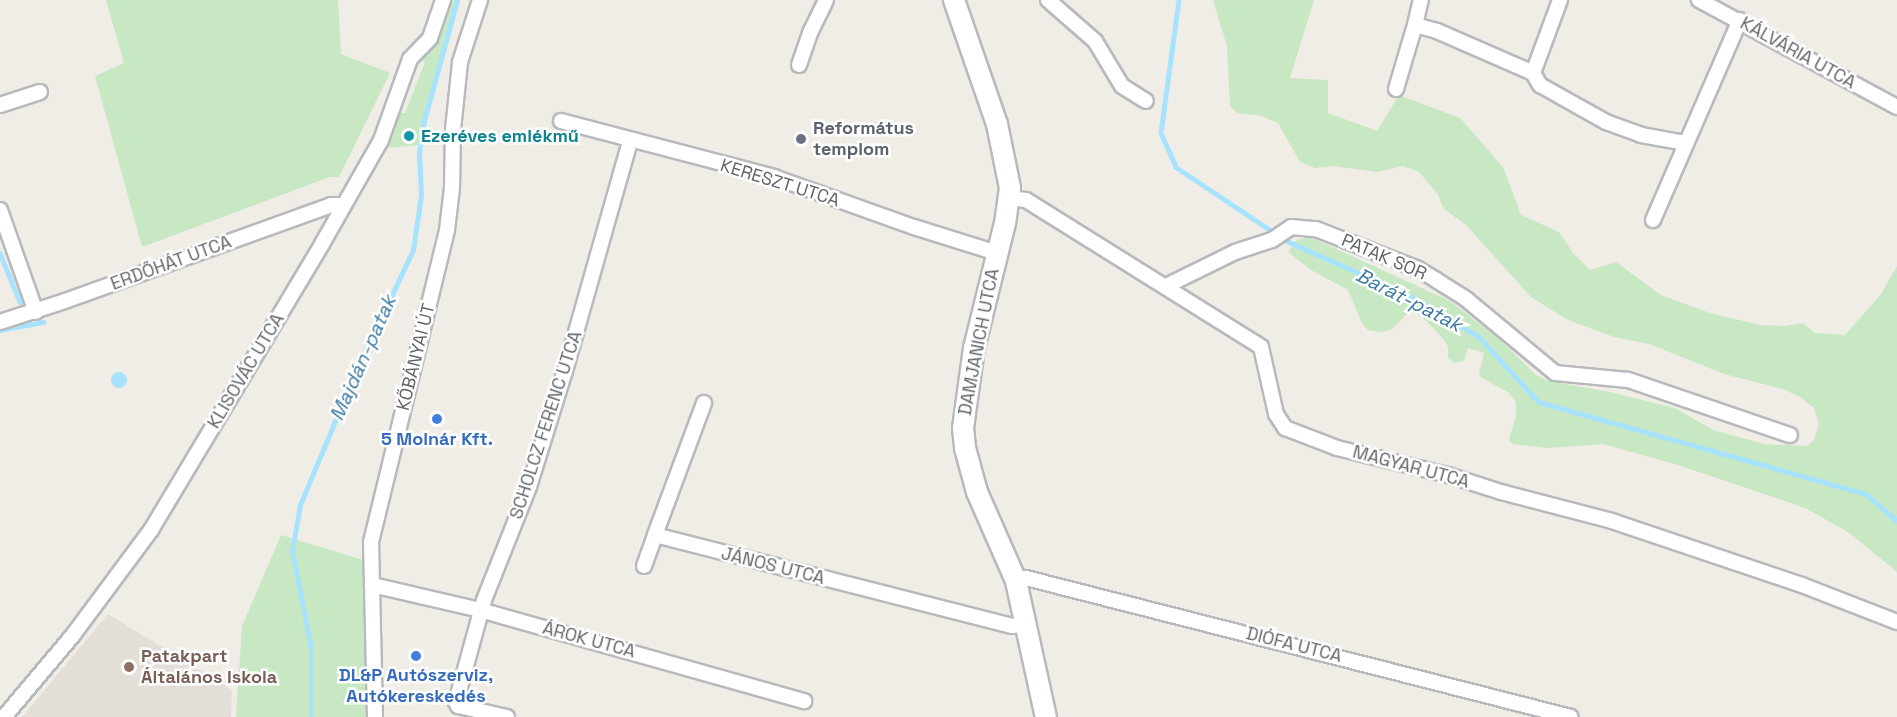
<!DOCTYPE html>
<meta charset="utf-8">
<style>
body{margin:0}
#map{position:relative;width:1897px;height:717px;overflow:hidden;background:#f0ede6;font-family:"Space Grotesk",sans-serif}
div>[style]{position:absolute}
.education>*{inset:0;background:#e3ded7}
.green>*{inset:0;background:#c7e8c3}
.water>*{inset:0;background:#a7e3ff}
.round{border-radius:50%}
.stream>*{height:4.5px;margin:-2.25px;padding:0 2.25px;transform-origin:2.25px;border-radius:2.25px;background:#a7e3ff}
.roads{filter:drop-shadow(2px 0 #b7b9bd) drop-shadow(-2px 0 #b7b9bd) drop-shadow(0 2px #b7b9bd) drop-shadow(0 -2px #b7b9bd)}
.minor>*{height:14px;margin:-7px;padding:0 7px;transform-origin:7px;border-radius:7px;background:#fff}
.secondary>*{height:20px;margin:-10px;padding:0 10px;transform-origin:10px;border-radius:10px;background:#fff}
.dots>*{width:16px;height:16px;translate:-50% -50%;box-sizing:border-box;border:3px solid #fff;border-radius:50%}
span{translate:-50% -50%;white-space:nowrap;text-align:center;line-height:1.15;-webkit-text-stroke:5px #fff;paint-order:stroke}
.street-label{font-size:18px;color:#5e6367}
.worship-label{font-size:18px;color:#5b616d;font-weight:700}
.left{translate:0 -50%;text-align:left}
.culture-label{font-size:18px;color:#0d838f;font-weight:700}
.shop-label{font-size:18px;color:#366cbe;font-weight:700}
.education-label{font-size:18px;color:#785e54;font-weight:700}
.water-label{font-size:20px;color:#3c7aa1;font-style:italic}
</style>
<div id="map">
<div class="education">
<div style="clip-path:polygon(108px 614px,232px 690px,231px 717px,22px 717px)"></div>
</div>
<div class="green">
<div style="clip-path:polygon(106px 0,338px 0,341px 54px,390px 73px,339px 177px,330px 177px,142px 247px,95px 76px,124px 63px)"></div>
<div style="clip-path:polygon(451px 0,457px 0,418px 145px,387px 148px,400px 113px,405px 113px,425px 62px,419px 59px,435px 42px)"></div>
<div style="clip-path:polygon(1213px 0,1314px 0,1290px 78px,1328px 80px,1328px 113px,1377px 131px,1399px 95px,1460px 118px,1503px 167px,1521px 215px,1559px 232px,1573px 253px,1590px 270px,1616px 262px,1661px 295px,1710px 313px,1760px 325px,1785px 326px,1803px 323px,1815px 333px,1845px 335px,1881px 294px,1897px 266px,1897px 572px,1848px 532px,1805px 508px,1678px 465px,1603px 444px,1547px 448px,1512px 444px,1509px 440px,1516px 415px,1516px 402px,1508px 392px,1482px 378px,1479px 374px,1484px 353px,1468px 348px,1464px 361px,1454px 363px,1448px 358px,1448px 346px,1439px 334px,1419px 314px,1409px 312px,1391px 330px,1379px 332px,1368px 330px,1362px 323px,1348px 290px,1311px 270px,1288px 252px,1297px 240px,1310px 237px,1450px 301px,1499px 339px,1536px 375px,1548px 381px,1610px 392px,1675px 408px,1713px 430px,1765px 444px,1807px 446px,1814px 440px,1819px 424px,1814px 408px,1800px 397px,1783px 389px,1724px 374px,1649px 344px,1614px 337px,1568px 320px,1531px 297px,1466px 225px,1444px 209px,1437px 193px,1419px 172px,1403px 166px,1377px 172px,1334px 166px,1315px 168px,1300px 162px,1278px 123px,1262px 116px,1237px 113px,1230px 106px,1227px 46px)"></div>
<div style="clip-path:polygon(281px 535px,370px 562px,375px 717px,236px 717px,242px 626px)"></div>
</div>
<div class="water">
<div class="round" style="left:111px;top:372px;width:16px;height:16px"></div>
</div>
<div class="stream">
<div style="left:1179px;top:0;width:134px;rotate:97.7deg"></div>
<div style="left:1161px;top:133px;width:37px;rotate:66deg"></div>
<div style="left:1176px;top:167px;width:133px;rotate:33.7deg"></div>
<div style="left:1287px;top:241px;width:135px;rotate:24.1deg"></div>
<div style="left:1410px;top:296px;width:79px;rotate:30.5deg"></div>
<div style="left:1478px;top:336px;width:90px;rotate:47.3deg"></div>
<div style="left:1539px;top:402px;width:340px;rotate:15.7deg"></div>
<div style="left:1866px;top:494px;width:41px;rotate:41.1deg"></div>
<div style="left:0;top:253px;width:53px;rotate:67.8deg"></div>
<div style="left:0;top:330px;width:44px;rotate:-10.5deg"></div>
<div style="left:311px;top:717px;width:69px;rotate:-90deg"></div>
<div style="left:311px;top:648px;width:99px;rotate:-101.1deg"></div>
<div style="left:292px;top:551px;width:47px;rotate:-80.1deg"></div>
<div style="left:300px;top:505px;width:138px;rotate:-67.3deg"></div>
<div style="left:353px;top:378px;width:141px;rotate:-64.9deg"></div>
<div style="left:413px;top:250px;width:56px;rotate:-81.7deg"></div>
<div style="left:421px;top:195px;width:42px;rotate:-92.7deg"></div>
<div style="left:419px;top:153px;width:32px;rotate:-81deg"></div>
<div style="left:424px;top:121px;width:125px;rotate:-74.7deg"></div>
</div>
<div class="roads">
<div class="minor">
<div style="left:1048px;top:0;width:62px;rotate:41.1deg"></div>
<div style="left:1095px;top:41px;width:52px;rotate:59deg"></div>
<div style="left:1122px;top:86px;width:28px;rotate:32deg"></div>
<div style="left:1699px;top:0;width:225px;rotate:28.4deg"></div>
<div style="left:1415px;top:25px;width:26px;rotate:-77deg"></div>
<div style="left:799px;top:65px;width:36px;rotate:-71deg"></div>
<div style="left:811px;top:31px;width:34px;rotate:-64deg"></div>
<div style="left:1533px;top:73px;width:78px;rotate:-69.7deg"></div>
<div style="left:1396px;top:89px;width:67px;rotate:-73.5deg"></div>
<div style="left:1415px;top:25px;width:23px;rotate:15deg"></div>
<div style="left:1437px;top:31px;width:105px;rotate:23.6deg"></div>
<div style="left:1533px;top:73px;width:14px;rotate:60deg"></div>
<div style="left:1540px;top:85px;width:76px;rotate:29.3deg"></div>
<div style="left:1606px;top:122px;width:37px;rotate:20deg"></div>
<div style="left:1641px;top:135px;width:46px;rotate:10.1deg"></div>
<div style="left:0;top:105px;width:42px;rotate:-18deg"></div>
<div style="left:561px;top:121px;width:220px;rotate:14.7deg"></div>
<div style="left:774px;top:177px;width:149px;rotate:19.7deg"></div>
<div style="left:914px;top:227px;width:87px;rotate:17.4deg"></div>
<div style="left:1009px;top:198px;width:17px;rotate:7deg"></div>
<div style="left:1026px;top:200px;width:277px;rotate:32deg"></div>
<div style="left:1261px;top:347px;width:69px;rotate:77.4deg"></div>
<div style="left:1276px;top:414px;width:17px;rotate:57deg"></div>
<div style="left:1285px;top:428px;width:56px;rotate:21deg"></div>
<div style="left:1337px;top:448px;width:114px;rotate:13.7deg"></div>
<div style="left:1448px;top:475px;width:56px;rotate:17.8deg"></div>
<div style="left:1501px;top:492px;width:115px;rotate:14.6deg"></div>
<div style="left:1612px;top:521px;width:200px;rotate:18.6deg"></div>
<div style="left:1802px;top:585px;width:102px;rotate:21.3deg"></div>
<div style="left:0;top:210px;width:108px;rotate:70.6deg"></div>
<div style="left:1653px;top:220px;width:218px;rotate:-66.5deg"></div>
<div style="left:1166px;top:286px;width:77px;rotate:-26.2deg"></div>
<div style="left:1235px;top:252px;width:39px;rotate:-18deg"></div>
<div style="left:1272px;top:240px;width:23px;rotate:-34deg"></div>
<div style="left:1291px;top:227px;width:25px;rotate:5deg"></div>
<div style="left:1316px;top:229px;width:110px;rotate:21.4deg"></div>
<div style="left:1418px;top:269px;width:21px;rotate:31deg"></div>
<div style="left:1436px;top:280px;width:36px;rotate:32deg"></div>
<div style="left:1466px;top:299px;width:116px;rotate:39.7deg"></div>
<div style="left:1555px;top:373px;width:73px;rotate:5.5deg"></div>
<div style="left:1628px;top:380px;width:171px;rotate:18.8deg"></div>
<div style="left:0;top:322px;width:68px;rotate:-17.9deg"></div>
<div style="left:65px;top:301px;width:283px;rotate:-19.8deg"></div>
<div style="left:331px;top:205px;width:11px"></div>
<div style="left:704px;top:403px;width:141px;rotate:110.4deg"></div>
<div style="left:655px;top:535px;width:368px;rotate:14.3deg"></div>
<div style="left:1012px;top:626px;width:15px;rotate:-4deg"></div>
<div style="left:644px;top:566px;width:33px;rotate:-70deg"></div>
<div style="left:1016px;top:581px;width:10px;rotate:-17deg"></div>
<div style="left:1026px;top:578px;width:562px;rotate:14.31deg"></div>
<div style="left:372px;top:585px;width:111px;rotate:13deg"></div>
<div style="left:480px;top:610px;width:337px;rotate:15.7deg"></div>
<div style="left:4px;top:717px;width:107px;rotate:-49.9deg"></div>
<div style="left:73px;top:635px;width:131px;rotate:-53.4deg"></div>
<div style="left:151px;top:530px;width:333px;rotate:-59.1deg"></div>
<div style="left:322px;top:244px;width:120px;rotate:-60.4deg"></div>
<div style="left:381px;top:140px;width:86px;rotate:-70.3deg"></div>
<div style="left:410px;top:59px;width:29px;rotate:-46deg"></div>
<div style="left:430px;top:38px;width:40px;rotate:-71.1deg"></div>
<div style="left:375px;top:717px;width:175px;rotate:-91.3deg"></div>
<div style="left:371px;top:542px;width:321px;rotate:-76.3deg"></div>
<div style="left:447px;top:230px;width:42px;rotate:-83.2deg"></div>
<div style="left:452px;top:188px;width:58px;rotate:-89deg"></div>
<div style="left:453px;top:130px;width:68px;rotate:-84.1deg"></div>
<div style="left:460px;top:62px;width:65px;rotate:-72.1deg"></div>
<div style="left:507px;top:717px;width:50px;rotate:-167.3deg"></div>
<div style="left:458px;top:706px;width:4px;rotate:-117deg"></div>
<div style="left:456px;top:702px;width:106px;rotate:-74.6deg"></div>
<div style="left:484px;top:600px;width:122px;rotate:-68.3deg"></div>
<div style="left:529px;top:487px;width:121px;rotate:-72.8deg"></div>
<div style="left:565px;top:371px;width:239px;rotate:-74.2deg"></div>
</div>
<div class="secondary">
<div style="left:954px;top:0;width:131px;rotate:70.9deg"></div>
<div style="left:997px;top:124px;width:65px;rotate:78.5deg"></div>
<div style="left:1010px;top:188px;width:35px;rotate:98deg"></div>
<div style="left:1005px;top:223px;width:129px;rotate:103.9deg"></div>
<div style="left:974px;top:348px;width:81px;rotate:97.8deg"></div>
<div style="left:963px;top:428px;width:20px;rotate:84deg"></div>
<div style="left:965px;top:448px;width:46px;rotate:74.7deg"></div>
<div style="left:977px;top:492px;width:97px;rotate:66.3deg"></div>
<div style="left:1016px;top:581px;width:139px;rotate:77.6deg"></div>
</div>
</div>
<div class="dots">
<div style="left:409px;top:136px;background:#0f9aa8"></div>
<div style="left:801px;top:139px;background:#6b7280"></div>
<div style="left:437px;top:419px;background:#3f7fe0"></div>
<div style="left:416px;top:656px;background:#3f7fe0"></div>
<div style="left:129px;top:667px;background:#8d6e63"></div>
</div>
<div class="street-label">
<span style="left:1798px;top:53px;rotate:29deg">KÁLVÁRIA UTCA</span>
<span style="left:780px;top:183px;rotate:17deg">KERESZT UTCA</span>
<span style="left:1384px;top:257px;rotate:23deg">PATAK SOR</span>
<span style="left:171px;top:263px;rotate:-20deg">ERDŐHÁT UTCA</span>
<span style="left:979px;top:342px;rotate:-79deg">DAMJANICH UTCA</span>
<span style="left:416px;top:357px;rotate:-76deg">KŐBÁNYAI ÚT</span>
<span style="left:246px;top:371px;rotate:-59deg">KLISOVÁC UTCA</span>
<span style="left:546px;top:425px;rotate:-72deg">SCHOLCZ FERENC UTCA</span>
<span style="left:1411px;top:467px;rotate:15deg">MAGYAR UTCA</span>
<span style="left:773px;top:566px;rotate:14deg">JÁNOS UTCA</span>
<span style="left:589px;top:640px;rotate:15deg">ÁROK UTCA</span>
<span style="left:1294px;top:645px;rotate:14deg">DIÓFA UTCA</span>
</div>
<div class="worship-label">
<span class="left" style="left:813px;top:139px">Református<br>templom</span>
</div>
<div class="culture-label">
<span class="left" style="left:421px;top:136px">Ezeréves emlékmű</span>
</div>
<div class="shop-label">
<span style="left:437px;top:439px">5 Molnár Kft.</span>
<span style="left:416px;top:686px">DL&amp;P Autószerviz,<br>Autókereskedés</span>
</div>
<div class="education-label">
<span class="left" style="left:141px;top:667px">Patakpart<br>Általános Iskola</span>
</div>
<div class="water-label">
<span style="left:1409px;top:300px;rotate:27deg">Barát-patak</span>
<span style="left:363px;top:358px;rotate:-66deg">Majdán-patak</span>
</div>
</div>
